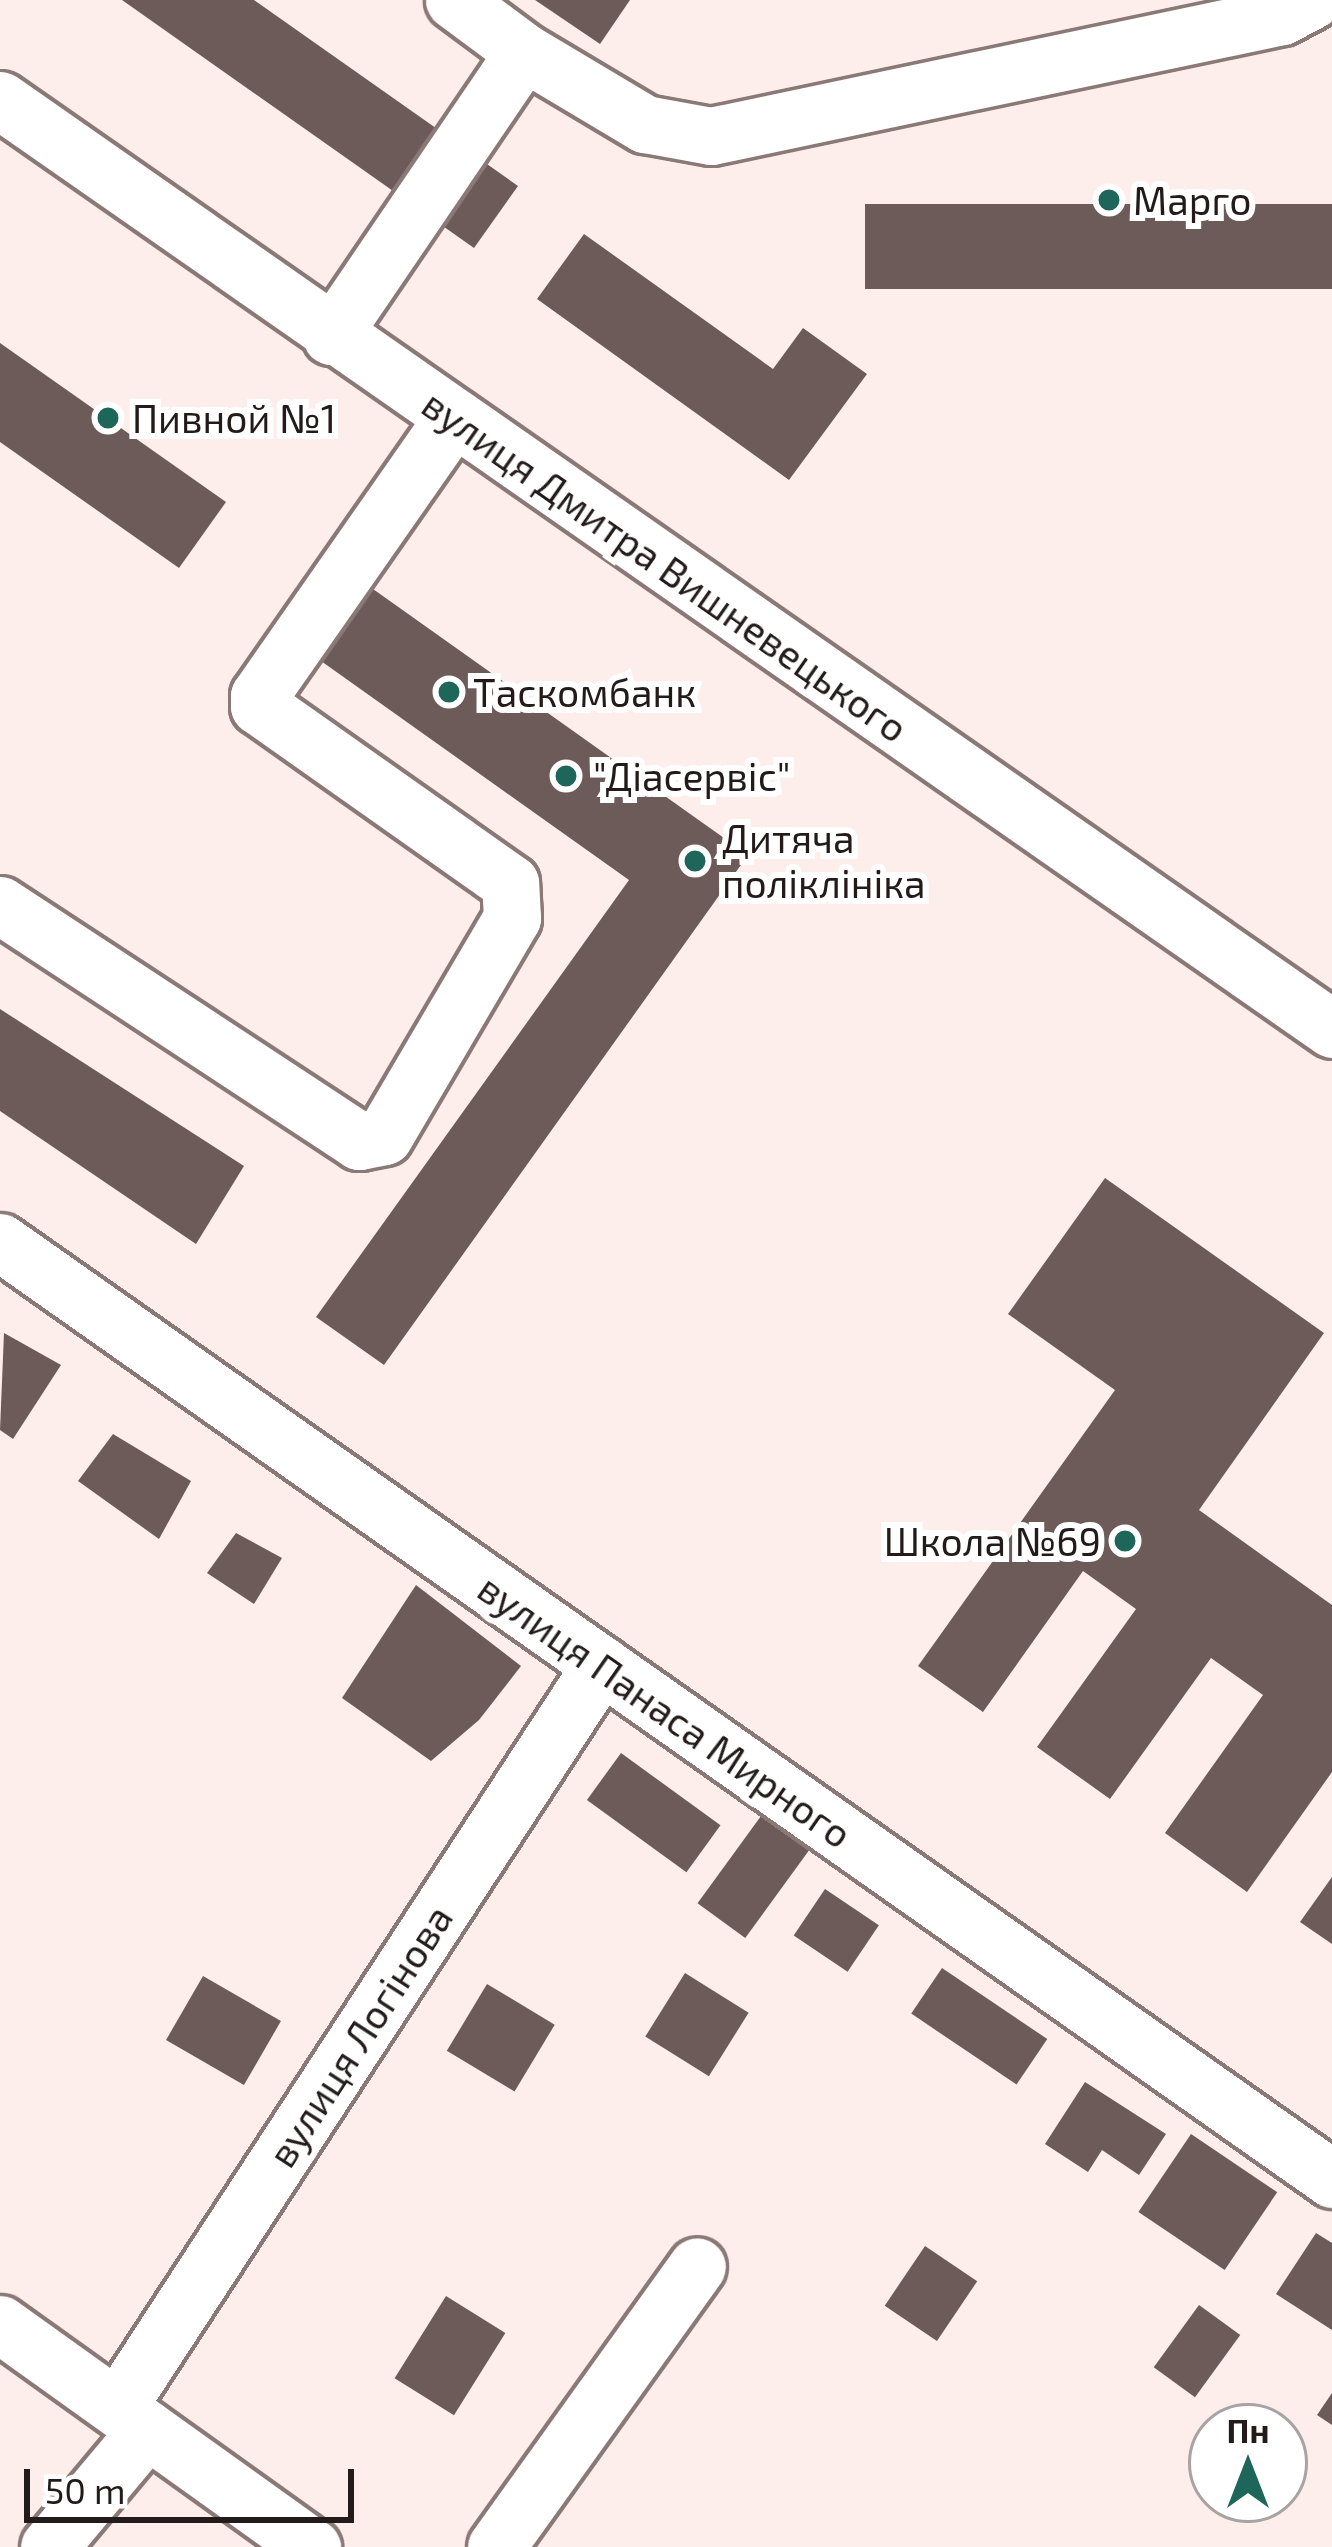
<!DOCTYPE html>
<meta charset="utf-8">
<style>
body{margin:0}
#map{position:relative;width:1332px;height:2547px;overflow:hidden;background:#fdedeb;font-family:"Exo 2",sans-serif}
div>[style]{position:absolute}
.building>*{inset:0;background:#6c5b59;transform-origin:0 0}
.roads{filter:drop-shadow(3px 0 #8a7976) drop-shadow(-3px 0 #8a7976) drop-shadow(0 3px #8a7976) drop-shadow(0 -3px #8a7976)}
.minor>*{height:57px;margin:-28.5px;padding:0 28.5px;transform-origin:28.5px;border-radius:28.5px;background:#fff}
.dots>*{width:33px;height:33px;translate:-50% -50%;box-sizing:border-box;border:6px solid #fff;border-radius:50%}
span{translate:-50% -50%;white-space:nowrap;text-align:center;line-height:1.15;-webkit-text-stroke:12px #fff;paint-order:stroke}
.poi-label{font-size:39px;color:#221b1a}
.left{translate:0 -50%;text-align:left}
.right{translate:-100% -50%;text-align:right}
.street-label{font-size:39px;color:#221b1a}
.north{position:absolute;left:1188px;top:2403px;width:120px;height:120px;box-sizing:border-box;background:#fff;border:3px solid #a7a4a3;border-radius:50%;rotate:0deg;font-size:33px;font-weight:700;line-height:48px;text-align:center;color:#221b1a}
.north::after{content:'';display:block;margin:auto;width:42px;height:54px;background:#1f665a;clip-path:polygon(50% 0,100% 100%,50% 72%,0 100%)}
.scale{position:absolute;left:24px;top:2469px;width:330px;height:54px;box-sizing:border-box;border:6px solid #221b1a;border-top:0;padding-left:15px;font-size:36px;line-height:42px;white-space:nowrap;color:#221b1a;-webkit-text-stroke:9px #fff;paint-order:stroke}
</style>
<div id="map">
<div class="building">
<div style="clip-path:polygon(122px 0,254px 0,518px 186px,474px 248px)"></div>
<div style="clip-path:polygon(535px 0,630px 0,600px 44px)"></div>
<div style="left:1332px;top:204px;width:85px;height:467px;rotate:90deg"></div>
<div style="clip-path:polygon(584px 234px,773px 369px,803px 328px,867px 374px,789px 480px,537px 299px)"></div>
<div style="clip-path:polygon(0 343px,226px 502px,179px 568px,0 442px)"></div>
<div style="clip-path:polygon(373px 589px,748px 855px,384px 1365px,316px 1317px,629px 880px,321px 661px)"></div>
<div style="clip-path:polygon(0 1009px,244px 1166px,196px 1244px,0 1111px)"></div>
<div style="clip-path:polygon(1105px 1178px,1324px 1333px,1199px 1510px,1332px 1605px,1332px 1772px,1247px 1892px,1165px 1833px,1263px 1695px,1211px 1658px,1110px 1799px,1037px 1747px,1136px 1609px,1083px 1571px,983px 1712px,918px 1666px,1115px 1390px,1008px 1314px)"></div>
<div style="clip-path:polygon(4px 1333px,61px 1365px,13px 1439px,0 1430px)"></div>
<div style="clip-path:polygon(113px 1434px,191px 1481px,159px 1539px,78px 1481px)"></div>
<div style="clip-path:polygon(236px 1533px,282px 1558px,254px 1604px,207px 1573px)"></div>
<div style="clip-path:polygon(416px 1585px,521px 1666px,479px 1720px,431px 1761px,342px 1698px)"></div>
<div style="left:621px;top:1753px;width:123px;height:58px;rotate:36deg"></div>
<div style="left:761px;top:1816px;width:59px;height:108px;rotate:36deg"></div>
<div style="clip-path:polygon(1332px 1877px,1332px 1944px,1300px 1922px)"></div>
<div style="left:825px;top:1889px;width:65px;height:56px;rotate:34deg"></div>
<div style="left:942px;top:1968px;width:127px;height:55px;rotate:34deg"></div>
<div style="left:685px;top:1973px;width:75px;height:75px;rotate:32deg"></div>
<div style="left:203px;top:1976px;width:90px;height:74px;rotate:30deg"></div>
<div style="left:487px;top:1984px;width:79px;height:78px;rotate:31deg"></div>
<div style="clip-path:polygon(1085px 2082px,1166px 2134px,1139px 2175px,1102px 2150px,1088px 2172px,1045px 2144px)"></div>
<div style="left:1191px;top:2134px;width:104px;height:94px;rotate:34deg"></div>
<div style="clip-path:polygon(1316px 2233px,1332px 2243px,1332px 2330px,1276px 2294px)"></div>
<div style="left:925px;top:2246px;width:63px;height:72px;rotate:34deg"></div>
<div style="left:446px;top:2296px;width:70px;height:97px;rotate:32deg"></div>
<div style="left:1199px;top:2305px;width:51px;height:77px;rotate:36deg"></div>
<div style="clip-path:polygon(1332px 2393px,1332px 2425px,1317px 2415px)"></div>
</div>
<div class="roads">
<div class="minor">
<div style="left:454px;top:0;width:87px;rotate:36.6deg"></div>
<div style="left:0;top:100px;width:1624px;rotate:34.89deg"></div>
<div style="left:331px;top:336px;width:343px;rotate:-55.8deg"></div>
<div style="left:524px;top:52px;width:141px;rotate:30.8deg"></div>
<div style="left:645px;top:124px;width:67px;rotate:10.3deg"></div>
<div style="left:711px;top:136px;width:583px;rotate:-11.87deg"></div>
<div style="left:1282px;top:16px;width:34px;rotate:-28deg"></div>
<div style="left:0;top:905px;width:430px;rotate:33.3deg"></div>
<div style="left:359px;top:1141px;width:25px;rotate:-11deg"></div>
<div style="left:384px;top:1136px;width:253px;rotate:-59.6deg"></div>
<div style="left:512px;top:918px;width:35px;rotate:-93deg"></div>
<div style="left:510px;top:883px;width:307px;rotate:-144.8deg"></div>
<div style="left:259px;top:706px;width:10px;rotate:-90deg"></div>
<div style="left:259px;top:696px;width:338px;rotate:-55.1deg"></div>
<div style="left:0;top:1242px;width:1629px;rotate:35.12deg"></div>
<div style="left:0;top:2324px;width:384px;rotate:35.6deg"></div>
<div style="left:118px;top:2406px;width:885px;rotate:-56.9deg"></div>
<div style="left:49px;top:2547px;width:153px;rotate:-50.1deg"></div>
<div style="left:496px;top:2547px;width:345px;rotate:-54.4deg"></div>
</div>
</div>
<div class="dots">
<div style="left:1109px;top:200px;background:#1f665a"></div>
<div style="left:108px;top:418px;background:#1f665a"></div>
<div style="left:449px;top:692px;background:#1f665a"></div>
<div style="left:566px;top:776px;background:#1f665a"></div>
<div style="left:695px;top:861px;background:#1f665a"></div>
<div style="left:1125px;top:1541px;background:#1f665a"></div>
</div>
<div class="poi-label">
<span class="left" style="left:1133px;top:200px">Марго</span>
<span class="left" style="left:132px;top:418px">Пивной №1</span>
<span class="left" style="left:473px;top:692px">Таскомбанк</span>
<span class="left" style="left:593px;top:776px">"Діасервіс"</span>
<span class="left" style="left:722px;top:861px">Дитяча<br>поліклініка</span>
<span class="right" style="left:1101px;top:1541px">Школа №69</span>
</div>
<div class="street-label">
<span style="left:665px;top:566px;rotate:35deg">вулиця Дмитра Вишневецького</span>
<span style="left:665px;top:1711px;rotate:35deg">вулиця Панаса Мирного</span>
<span style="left:360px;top:2036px;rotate:-57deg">вулиця Логінова</span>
</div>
<div class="north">Пн</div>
<div class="scale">50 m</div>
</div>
